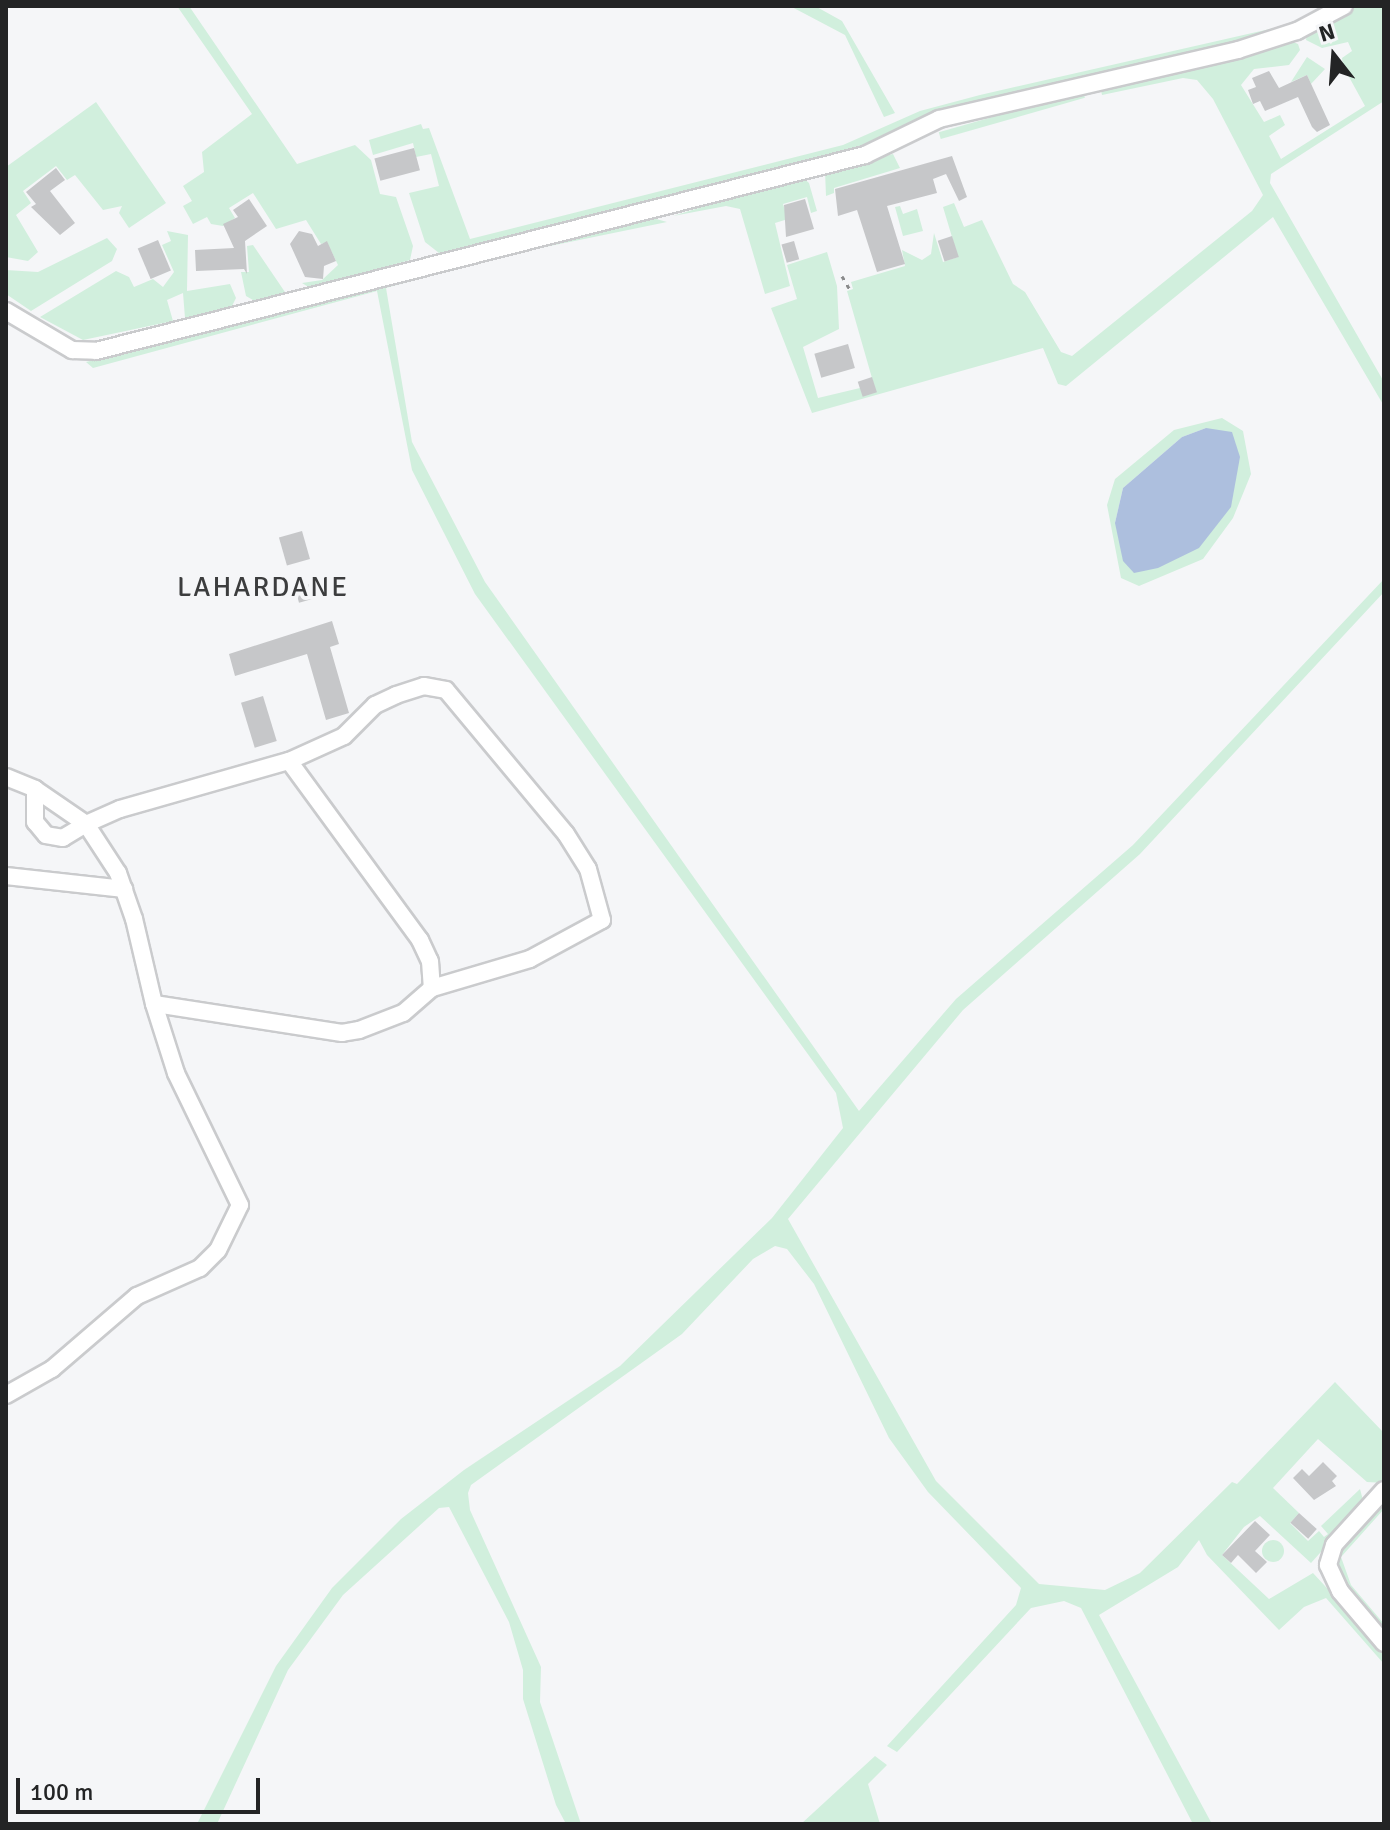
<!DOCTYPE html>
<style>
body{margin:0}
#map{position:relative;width:1390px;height:1830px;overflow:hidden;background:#f5f6f8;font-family:Signika,sans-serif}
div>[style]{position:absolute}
.green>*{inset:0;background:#d1efdd;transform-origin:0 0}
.round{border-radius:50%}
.water>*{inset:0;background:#adbfde}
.building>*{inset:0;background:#c6c7c9;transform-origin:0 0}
.path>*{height:3px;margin-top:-1.5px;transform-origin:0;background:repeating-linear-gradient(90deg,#898a8b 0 4px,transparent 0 10px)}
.roads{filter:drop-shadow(2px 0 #cacbcd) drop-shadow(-2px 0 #cacbcd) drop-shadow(0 2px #cacbcd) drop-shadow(0 -2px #cacbcd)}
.minor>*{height:16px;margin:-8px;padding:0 8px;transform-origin:8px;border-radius:8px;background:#fff}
span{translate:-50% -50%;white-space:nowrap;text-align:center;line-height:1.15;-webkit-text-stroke:8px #f5f6f8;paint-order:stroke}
.quarter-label{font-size:28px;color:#3c3d3e;letter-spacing:2px}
.frame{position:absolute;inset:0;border:8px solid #232425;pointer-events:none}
.north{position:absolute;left:1294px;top:16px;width:80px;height:80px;-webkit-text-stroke:6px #f5f6f8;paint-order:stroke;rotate:343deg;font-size:22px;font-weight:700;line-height:32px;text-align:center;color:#232425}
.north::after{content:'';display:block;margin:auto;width:28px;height:36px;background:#232425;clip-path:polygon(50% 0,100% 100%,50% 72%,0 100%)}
.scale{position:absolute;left:16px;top:1778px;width:244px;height:36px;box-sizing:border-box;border:4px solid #232425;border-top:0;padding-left:10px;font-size:24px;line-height:28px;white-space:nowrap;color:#232425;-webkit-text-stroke:6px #f5f6f8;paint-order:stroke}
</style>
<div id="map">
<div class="green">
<div style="clip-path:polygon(177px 6px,189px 6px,297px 164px,355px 145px,371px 160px,380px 194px,396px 197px,413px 246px,410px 260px,310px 288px,302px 283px,322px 280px,338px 265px,327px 242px,321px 244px,306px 220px,276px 229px,253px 193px,229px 208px,235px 218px,223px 226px,211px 224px,207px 217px,193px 224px,183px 206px,192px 201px,183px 186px,204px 172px,202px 152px,252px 114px)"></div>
<div style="clip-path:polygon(790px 6px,815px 6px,842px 21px,895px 113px,884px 117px,845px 35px)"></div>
<div style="clip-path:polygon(1353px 6px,1384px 6px,1384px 101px,1271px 174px,1270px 183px,1384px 382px,1384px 406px,1273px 217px,1066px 386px,1058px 384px,1043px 348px,812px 413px,771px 308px,797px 299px,787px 265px,827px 252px,837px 286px,839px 329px,803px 347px,818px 398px,860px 388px,876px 392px,847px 291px,853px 289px,851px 282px,905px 266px,902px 250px,922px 260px,931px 254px,934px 233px,943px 262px,958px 257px,943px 207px,954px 203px,964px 227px,982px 220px,1013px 284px,1025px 292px,1061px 352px,1072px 356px,1252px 211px,1263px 195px,1213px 99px,1197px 80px,1183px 78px,1102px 95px,1100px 86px,1230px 60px,1288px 40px,1298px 44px,1300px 50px,1289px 65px,1254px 69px,1241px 85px,1264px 122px,1280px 115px,1285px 125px,1269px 136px,1281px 159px,1365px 106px,1343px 66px,1342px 58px,1352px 51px,1348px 42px,1322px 48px,1306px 40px,1307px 32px)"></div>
<div style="clip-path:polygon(1274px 28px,1275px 34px,981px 102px,881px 144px,439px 253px,425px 242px,409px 193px,439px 186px,431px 154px,416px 157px,413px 143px,373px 155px,369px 140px,421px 124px,423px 129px,429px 128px,470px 239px,843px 145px,920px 111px,980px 95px)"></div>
<div style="clip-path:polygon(1307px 57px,1325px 69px,1311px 84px,1307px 75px,1291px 82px)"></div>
<div style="left:1083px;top:91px;width:7px;height:150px;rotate:74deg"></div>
<div style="clip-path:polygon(96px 102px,166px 203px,129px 228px,119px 213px,122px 206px,103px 210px,75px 175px,67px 180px,56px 166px,23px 191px,31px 203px,16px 215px,38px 252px,28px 261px,6px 257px,6px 167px)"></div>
<div style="clip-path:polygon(893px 154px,900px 168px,834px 188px,834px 193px,826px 196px,825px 171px)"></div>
<div style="clip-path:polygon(801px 176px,809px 183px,817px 211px,811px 213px,807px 197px,783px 204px,788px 219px,775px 223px,790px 286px,765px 294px,740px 209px,726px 206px,673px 216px)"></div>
<div style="clip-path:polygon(900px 206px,903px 214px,917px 209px,923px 231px,903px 236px,895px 207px)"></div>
<div style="clip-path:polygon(649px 217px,667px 222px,511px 254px,386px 288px,412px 442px,485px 582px,859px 1111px,956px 999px,1133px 845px,1384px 579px,1384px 592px,1140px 854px,963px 1010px,788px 1219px,936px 1481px,1039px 1584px,1105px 1590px,1140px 1573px,1232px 1482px,1237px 1484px,1335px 1382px,1384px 1433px,1384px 1483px,1367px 1482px,1318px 1439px,1273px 1488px,1299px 1513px,1290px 1523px,1308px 1541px,1319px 1531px,1324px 1537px,1328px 1534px,1321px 1526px,1360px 1489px,1364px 1504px,1311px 1563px,1260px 1516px,1244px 1527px,1222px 1555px,1269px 1599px,1313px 1573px,1384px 1650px,1384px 1664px,1326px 1598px,1304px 1607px,1279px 1630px,1207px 1555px,1199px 1540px,1178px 1567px,1099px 1615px,1212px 1824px,1193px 1824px,1081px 1608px,1064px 1601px,1031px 1608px,897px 1752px,887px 1746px,1016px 1605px,1021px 1588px,928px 1492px,889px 1438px,814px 1284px,787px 1249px,775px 1246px,753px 1259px,682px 1334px,471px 1485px,468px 1493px,470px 1510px,541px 1667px,540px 1702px,581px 1824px,566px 1824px,556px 1805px,523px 1699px,523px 1670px,509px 1622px,449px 1507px,439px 1508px,343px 1595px,288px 1670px,217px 1824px,197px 1824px,276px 1666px,332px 1588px,401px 1519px,464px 1470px,620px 1366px,772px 1218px,843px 1128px,836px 1093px,475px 594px,412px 470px,377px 291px,93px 368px,86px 362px)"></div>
<div style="clip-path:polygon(167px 231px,188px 235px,187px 291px,230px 284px,236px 298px,232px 306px,185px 318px,183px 293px,167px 300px,173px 321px,83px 340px,40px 317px,116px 271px,129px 277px,134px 287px,153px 279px,163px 287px,174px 272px,162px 245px,171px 241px)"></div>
<div style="clip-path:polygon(107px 238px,117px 249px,112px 261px,31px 311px,6px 294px,6px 270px,38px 272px)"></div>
<div style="clip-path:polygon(253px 245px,287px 295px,258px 303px,246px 296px,241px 272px,249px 272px,247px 246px)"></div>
<div style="clip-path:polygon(evenodd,1222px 418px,1243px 431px,1251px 474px,1233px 518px,1203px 559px,1139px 586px,1121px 578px,1107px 505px,1115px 479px,1174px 430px,1222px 418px,1206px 428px,1115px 523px,1123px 488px,1182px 437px,1206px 428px)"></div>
<div style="clip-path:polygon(1384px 1498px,1384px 1509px,1341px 1557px,1351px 1585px,1384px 1624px,1384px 1636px,1336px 1575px,1335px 1552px)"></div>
<div class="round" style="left:1262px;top:1540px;width:22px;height:22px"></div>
<div style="clip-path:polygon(875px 1756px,887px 1765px,868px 1784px,880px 1824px,801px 1824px)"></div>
</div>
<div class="water">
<div style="clip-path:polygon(1206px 428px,1232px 432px,1240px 457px,1231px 507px,1199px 548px,1158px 568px,1134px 573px,1123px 561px,1115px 523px,1123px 488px,1182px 437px)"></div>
</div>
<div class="building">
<div style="clip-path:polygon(1269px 71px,1279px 88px,1307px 75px,1330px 125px,1317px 132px,1312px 127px,1298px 97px,1265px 111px,1260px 101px,1253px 104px,1248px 90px,1256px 87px,1252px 78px)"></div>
<div style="left:414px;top:148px;width:23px;height:41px;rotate:75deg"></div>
<div style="clip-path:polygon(952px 156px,967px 197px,959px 201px,946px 174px,933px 179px,937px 193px,887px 206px,905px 264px,877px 272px,857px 210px,838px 216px,835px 189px)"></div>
<div style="clip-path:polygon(56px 168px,65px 180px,50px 191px,75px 223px,60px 235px,31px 207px,36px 204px,26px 192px)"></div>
<div style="clip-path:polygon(249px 199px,267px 226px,245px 241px,247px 274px,244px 269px,196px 271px,195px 250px,234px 248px,223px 224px,238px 217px,233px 210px)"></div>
<div style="clip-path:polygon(805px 199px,814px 229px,786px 237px,784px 205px)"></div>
<div style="clip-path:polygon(299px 231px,312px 234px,318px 246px,327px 241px,336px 261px,324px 266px,323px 279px,305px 277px,290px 244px)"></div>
<div style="left:952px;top:236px;width:22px;height:15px;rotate:72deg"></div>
<div style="left:158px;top:240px;width:33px;height:22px;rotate:67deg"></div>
<div style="left:794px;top:241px;width:19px;height:13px;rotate:74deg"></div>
<div style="left:848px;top:344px;width:25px;height:35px;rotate:74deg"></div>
<div style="left:872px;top:377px;width:16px;height:15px;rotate:72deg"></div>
<div style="left:302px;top:531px;width:29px;height:24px;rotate:74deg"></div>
<div style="left:317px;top:582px;width:15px;height:23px;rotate:74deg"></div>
<div style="clip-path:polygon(332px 621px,339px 644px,330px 647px,349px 713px,326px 720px,307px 654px,235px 676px,229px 654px)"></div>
<div style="left:263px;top:696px;width:47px;height:23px;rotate:73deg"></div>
<div style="clip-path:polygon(1323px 1462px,1337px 1476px,1332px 1481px,1336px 1486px,1314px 1500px,1293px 1478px,1302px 1469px,1309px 1476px)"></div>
<div style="left:1299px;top:1513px;width:24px;height:13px;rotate:42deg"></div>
<div style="clip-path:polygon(1255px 1521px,1270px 1535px,1255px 1551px,1267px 1562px,1256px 1573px,1238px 1555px,1231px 1563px,1222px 1555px)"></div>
</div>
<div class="path">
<div style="left:842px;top:276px;width:16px;rotate:60deg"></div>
</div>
<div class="roads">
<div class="minor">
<div style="left:6px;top:311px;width:77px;rotate:30.6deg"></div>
<div style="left:72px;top:350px;width:24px;rotate:2deg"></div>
<div style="left:96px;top:351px;width:794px;rotate:-14.3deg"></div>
<div style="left:865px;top:155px;width:82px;rotate:-25.9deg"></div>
<div style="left:939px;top:119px;width:307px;rotate:-13deg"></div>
<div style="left:1238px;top:50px;width:62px;rotate:-17.9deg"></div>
<div style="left:1297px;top:31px;width:53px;rotate:-28deg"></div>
<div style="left:289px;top:761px;width:222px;rotate:53.8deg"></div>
<div style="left:420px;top:940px;width:23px;rotate:65deg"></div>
<div style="left:430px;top:961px;width:27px;rotate:86deg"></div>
<div style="left:6px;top:777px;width:31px;rotate:22deg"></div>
<div style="left:35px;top:789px;width:62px;rotate:34.5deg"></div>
<div style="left:86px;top:824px;width:27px;rotate:149deg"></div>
<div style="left:63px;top:838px;width:17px;rotate:-170deg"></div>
<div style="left:46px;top:835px;width:17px;rotate:-130deg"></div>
<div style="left:35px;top:822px;width:33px;rotate:-90deg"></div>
<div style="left:6px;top:876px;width:119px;rotate:6.3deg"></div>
<div style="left:6px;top:1395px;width:53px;rotate:-29.5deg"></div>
<div style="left:52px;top:1369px;width:112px;rotate:-40.7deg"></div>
<div style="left:137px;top:1296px;width:69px;rotate:-24deg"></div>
<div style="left:200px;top:1268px;width:25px;rotate:-45deg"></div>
<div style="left:218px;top:1250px;width:50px;rotate:-63.9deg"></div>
<div style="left:240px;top:1205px;width:147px;rotate:-115.9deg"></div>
<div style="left:176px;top:1073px;width:72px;rotate:-107.7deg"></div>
<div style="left:154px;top:1004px;width:87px;rotate:-103.2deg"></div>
<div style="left:134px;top:919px;width:49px;rotate:-109.2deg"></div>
<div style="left:118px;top:873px;width:59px;rotate:-123.1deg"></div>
<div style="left:86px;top:824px;width:37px;rotate:-24deg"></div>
<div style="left:120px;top:809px;width:176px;rotate:-15.9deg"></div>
<div style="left:289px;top:761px;width:60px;rotate:-24.4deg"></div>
<div style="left:344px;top:736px;width:44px;rotate:-45deg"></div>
<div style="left:375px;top:705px;width:23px;rotate:-25deg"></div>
<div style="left:396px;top:695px;width:29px;rotate:-18deg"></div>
<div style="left:424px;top:686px;width:22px;rotate:10deg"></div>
<div style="left:446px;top:690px;width:187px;rotate:50.2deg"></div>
<div style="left:566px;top:834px;width:41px;rotate:57.8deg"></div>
<div style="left:588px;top:869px;width:53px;rotate:74.6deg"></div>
<div style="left:602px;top:920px;width:82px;rotate:151.6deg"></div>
<div style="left:530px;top:959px;width:102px;rotate:163.5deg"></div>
<div style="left:432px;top:988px;width:38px;rotate:139deg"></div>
<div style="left:403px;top:1013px;width:47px;rotate:158.9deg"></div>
<div style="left:359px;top:1030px;width:17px;rotate:170deg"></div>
<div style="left:342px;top:1033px;width:190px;rotate:-171.2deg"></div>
<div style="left:1384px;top:1490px;width:74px;rotate:132.3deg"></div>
<div style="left:1334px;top:1545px;width:21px;rotate:107deg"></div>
<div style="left:1328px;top:1565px;width:29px;rotate:65deg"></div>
<div style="left:1340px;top:1591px;width:68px;rotate:49.8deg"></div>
</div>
</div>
<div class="quarter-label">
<span style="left:263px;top:587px">LAHARDANE</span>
</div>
<div class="frame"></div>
<div class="north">N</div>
<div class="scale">100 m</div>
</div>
